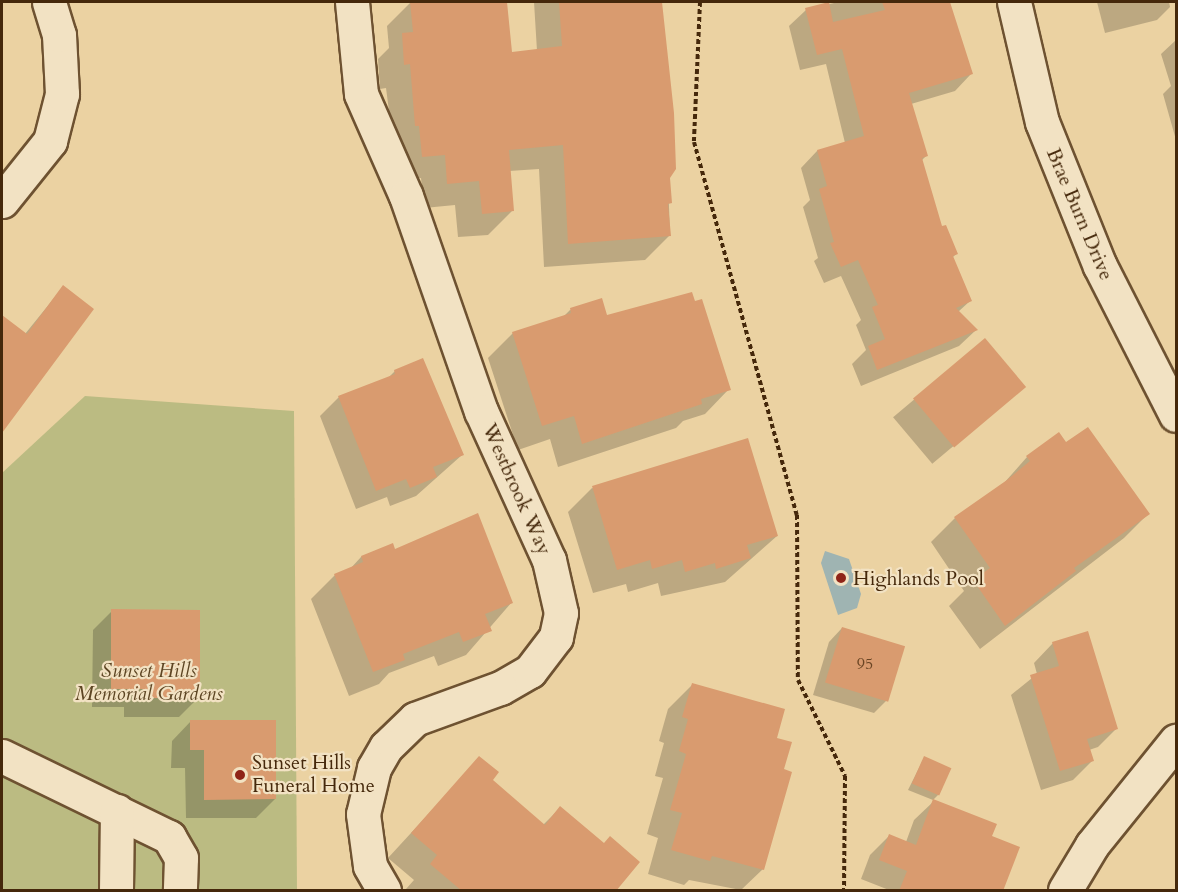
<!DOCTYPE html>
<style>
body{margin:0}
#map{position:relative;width:1178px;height:892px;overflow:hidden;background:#ebd2a2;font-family:Cardo,serif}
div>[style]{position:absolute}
.green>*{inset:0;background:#bbbb82}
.water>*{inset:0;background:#9fb4b2}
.shadow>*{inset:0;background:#0003;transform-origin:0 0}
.building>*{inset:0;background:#d99b6f;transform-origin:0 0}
.path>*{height:4px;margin-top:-2px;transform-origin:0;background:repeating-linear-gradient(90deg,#45280b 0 4.5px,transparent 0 7.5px)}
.roads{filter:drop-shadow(2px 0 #6e5231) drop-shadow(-2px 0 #6e5231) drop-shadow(0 2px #6e5231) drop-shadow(0 -2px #6e5231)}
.minor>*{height:33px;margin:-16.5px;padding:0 16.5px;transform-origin:16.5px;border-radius:16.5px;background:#f2e2c3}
.dots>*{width:16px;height:16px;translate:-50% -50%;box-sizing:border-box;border:3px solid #f2e2c3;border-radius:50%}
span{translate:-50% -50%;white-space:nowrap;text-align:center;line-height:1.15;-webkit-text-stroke:4.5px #f2e2c3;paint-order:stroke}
.number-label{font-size:16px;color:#6a4524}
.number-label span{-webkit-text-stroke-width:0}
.street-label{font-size:20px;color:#45280b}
.poi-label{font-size:20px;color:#45280b}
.left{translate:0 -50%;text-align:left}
.park-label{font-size:20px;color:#5d4523;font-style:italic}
.frame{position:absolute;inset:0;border:3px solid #45280b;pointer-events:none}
</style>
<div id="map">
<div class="green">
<div style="clip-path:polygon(85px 396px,294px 411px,297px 890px,2px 890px,2px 473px)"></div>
</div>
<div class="water">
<div style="clip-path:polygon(825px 551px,849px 559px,861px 594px,857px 608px,838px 615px,821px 563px)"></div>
</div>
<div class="shadow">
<div style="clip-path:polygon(411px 2px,506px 2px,510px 54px,537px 51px,534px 2px,661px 2px,674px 168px,668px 178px,670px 235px,645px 260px,544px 267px,539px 169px,509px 171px,512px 211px,488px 235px,458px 237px,455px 205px,424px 208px,421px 178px,398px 180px,386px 88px,380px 89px,378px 59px,389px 48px,387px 26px)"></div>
<div style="clip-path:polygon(838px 2px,948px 2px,971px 74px,955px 91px,911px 104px,926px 156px,921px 161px,941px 228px,956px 254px,952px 258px,970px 301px,958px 312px,976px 330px,959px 346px,861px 386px,852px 364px,866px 350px,856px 325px,861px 320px,841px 276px,824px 283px,814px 261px,818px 258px,803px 207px,810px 200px,801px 168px,817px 151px,845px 143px,826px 64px,800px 70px,789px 26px,806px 10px)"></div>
<div style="clip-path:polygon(1097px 2px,1169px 2px,1170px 7px,1157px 20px,1105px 33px)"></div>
<div style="clip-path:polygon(1176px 40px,1176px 140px,1163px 94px,1171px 86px,1161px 54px)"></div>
<div style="clip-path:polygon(63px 287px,14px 414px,2px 426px,2px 324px,6px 320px,25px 334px)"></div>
<div style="clip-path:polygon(570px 310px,606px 316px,729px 389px,705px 414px,683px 421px,676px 428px,558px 467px,550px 439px,518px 450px,488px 358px,513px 333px,563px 317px)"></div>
<div style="left:985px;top:340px;width:61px;height:120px;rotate:50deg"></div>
<div style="clip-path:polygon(395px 371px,462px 455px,416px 496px,390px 506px,387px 497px,356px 509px,320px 416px,339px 397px,387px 379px)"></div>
<div style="clip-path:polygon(1066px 444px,1148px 514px,1124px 538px,980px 649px,949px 606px,964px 591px,931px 542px,955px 518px,1004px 483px,1027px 457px)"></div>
<div style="clip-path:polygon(592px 488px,777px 536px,725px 582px,661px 596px,658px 583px,628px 592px,626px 584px,593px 593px,568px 512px)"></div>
<div style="clip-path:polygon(392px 545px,395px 551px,512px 602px,466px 655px,438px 666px,434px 656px,389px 673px,379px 684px,349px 696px,311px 599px,335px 575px,350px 569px,361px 557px)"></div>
<div style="clip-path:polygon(112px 611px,198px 698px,179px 717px,124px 717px,124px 707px,92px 707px,93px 630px)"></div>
<div style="clip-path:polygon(842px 628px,887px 700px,874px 713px,813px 695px,829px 642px)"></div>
<div style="clip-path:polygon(1053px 643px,1117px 728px,1098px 747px,1089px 750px,1092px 761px,1073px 780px,1041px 790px,1011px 695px,1037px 674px,1034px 663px)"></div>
<div style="clip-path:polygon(692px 685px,775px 739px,782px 770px,763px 869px,741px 890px,689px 880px,684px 885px,648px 874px,658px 838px,647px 834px,663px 778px,655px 776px,664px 743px,659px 741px,668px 709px)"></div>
<div style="clip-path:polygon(191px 721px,275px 799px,256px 818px,186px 818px,185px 768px,171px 768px,172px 741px)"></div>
<div style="clip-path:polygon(480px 758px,491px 780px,543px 825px,560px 808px,614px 890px,406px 889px,414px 880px,388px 858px)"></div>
<div style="clip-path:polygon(924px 758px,939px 794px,933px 800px,908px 790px)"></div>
<div style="clip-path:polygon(934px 801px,1002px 890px,889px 890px,861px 879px,870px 855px,889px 836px,906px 842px,914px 820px)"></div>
</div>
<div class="building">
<div style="clip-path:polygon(410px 2px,507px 2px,512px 52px,562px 46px,559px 2px,662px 2px,674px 113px,676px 169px,670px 178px,672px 203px,668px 204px,671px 236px,568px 244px,563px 145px,509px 150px,514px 211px,482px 214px,479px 181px,447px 184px,445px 155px,422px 157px,419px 126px,415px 126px,410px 64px,404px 65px,402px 33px,413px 32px)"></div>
<div style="clip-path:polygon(829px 2px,833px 22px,885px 10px,882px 2px,950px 2px,973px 74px,909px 93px,928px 156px,922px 158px,942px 226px,946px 225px,958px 254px,953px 256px,972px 301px,956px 308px,978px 330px,877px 370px,868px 346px,885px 339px,872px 307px,878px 305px,858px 260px,841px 267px,830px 243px,834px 242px,819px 189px,827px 186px,817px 150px,864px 136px,842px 49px,817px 55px,805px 8px)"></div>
<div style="clip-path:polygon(63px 285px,94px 309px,2px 433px,2px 315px,27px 334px)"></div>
<div style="clip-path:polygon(692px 292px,695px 301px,702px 299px,731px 390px,701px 399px,702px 404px,582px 444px,574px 416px,542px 426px,512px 332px,571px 313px,570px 308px,602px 298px,607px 315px)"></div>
<div style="left:985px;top:338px;width:64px;height:94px;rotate:50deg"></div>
<div style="clip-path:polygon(423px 358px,464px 455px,433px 467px,437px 477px,410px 488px,406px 479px,376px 491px,338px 396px,395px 374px,394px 370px)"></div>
<div style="clip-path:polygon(1088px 427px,1150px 514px,1074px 568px,1076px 571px,1005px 626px,973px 580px,990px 568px,954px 517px,1007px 480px,1030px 461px,1026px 456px,1059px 432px,1066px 442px)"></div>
<div style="clip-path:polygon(748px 438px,778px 536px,747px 545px,751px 558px,716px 569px,715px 563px,685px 572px,682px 560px,652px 569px,650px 560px,617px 570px,592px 486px)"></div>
<div style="clip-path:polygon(478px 513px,513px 603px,485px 614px,492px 631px,463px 642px,459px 632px,403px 654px,405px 660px,373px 672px,334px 574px,363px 562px,361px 556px,393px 543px,395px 549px)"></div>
<div style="clip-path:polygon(111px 609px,200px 610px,200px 698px,142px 698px,143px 689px,111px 689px)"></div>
<div style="left:842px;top:627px;width:66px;height:58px;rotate:17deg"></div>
<div style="clip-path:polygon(1088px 631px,1118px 729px,1087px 739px,1094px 761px,1060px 771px,1030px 675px,1059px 666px,1052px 642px)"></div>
<div style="clip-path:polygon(692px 683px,785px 709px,777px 738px,792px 742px,784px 769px,792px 772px,764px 870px,712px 856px,710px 861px,671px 850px,682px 813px,670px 810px,686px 754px,679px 751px,688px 719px,682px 717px)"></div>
<div style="clip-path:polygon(190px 720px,276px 720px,276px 799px,204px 800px,204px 750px,190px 750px)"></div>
<div style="clip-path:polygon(479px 756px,499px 772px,493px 780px,545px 825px,560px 806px,604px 843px,610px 836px,640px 862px,616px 891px,462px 891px,430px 864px,437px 855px,411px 833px)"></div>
<div style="left:924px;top:756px;width:30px;height:30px;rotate:24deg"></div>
<div style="clip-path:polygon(933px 799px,997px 824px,992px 836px,1020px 847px,1003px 891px,899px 891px,907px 871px,879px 860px,889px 834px,916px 845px)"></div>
</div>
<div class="path">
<div style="left:700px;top:2px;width:140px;rotate:92.5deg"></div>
<div style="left:694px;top:142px;width:387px;rotate:74.6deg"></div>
<div style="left:797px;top:515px;width:165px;rotate:89.7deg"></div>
<div style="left:798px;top:680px;width:107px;rotate:63.9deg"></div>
<div style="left:845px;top:776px;width:114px;rotate:90.5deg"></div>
</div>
<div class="roads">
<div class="minor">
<div style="left:352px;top:2px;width:92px;rotate:84.4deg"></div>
<div style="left:361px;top:94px;width:111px;rotate:66.2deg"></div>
<div style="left:406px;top:196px;width:228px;rotate:70.8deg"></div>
<div style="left:481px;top:411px;width:164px;rotate:65.5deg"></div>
<div style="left:549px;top:560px;width:54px;rotate:77.2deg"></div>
<div style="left:561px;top:613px;width:25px;rotate:102deg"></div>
<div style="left:556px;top:637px;width:43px;rotate:127.4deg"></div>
<div style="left:530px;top:671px;width:34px;rotate:150deg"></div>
<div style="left:500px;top:688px;width:90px;rotate:160deg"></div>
<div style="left:415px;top:719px;width:40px;rotate:136deg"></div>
<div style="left:386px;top:747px;width:24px;rotate:120deg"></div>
<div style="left:374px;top:768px;width:47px;rotate:103.4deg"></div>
<div style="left:363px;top:814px;width:52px;rotate:82.3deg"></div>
<div style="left:370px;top:866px;width:28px;rotate:60deg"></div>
<div style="left:1014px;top:2px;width:123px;rotate:76.9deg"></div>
<div style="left:1042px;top:122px;width:155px;rotate:68.1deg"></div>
<div style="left:1100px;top:266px;width:167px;rotate:63deg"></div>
<div style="left:2px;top:201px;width:77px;rotate:-51.3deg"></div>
<div style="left:50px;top:141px;width:49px;rotate:-75.7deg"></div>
<div style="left:62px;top:94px;width:59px;rotate:-92.9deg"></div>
<div style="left:59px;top:35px;width:34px;rotate:-107deg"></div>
<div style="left:2px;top:756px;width:186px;rotate:25.9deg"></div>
<div style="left:169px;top:837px;width:24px;rotate:60deg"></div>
<div style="left:181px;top:858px;width:32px;rotate:92deg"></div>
<div style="left:116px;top:890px;width:79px;rotate:-89.3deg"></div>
<div style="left:1065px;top:890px;width:52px;rotate:-59deg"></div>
<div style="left:1092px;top:845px;width:134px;rotate:-51.1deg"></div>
</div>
</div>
<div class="dots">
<div style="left:841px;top:578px;background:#8f2418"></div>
<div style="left:240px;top:775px;background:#8f2418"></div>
</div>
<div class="number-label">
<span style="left:865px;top:664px">95</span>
</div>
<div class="street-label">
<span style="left:1080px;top:214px;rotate:67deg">Brae Burn Drive</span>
<span style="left:517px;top:489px;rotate:66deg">Westbrook Way</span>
</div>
<div class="poi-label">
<span class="left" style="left:853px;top:578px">Highlands Pool</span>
<span class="left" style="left:252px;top:774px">Sunset Hills<br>Funeral Home</span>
</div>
<div class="park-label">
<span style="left:149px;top:682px">Sunset Hills<br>Memorial Gardens</span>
</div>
<div class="frame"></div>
</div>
